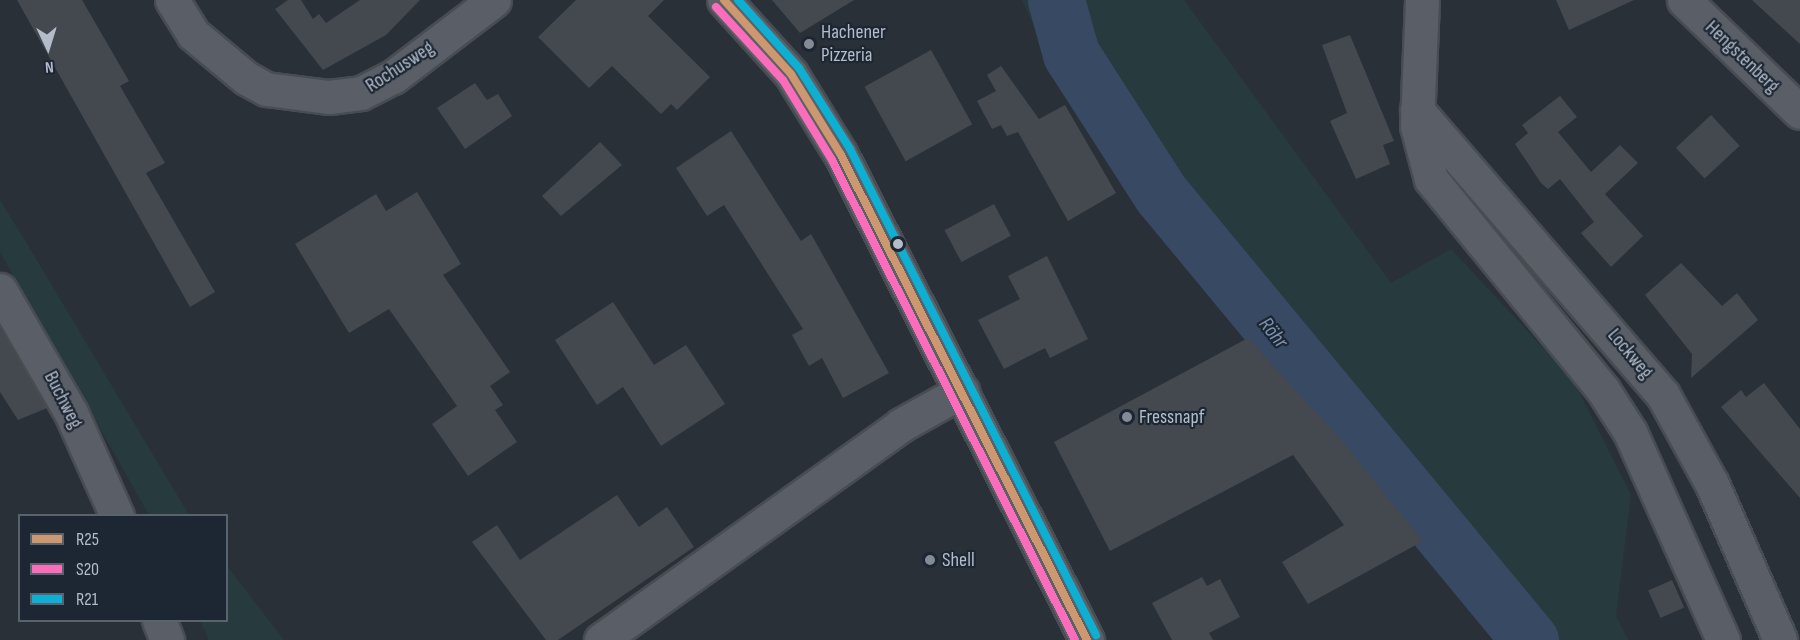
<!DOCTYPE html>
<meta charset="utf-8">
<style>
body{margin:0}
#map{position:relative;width:1800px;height:640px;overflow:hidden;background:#2a3038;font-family:"Sofia Sans Condensed",sans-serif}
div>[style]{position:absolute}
.green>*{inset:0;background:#273a3e}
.river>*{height:57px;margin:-28.5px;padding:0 28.5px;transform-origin:28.5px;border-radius:28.5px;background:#384963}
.building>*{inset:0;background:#444950;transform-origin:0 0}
.roads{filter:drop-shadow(2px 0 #484c53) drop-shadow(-2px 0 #484c53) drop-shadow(0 2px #484c53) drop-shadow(0 -2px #484c53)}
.minor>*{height:33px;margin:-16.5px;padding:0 16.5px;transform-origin:16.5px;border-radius:16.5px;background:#5a5e66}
.major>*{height:33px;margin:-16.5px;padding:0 16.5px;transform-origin:16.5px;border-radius:16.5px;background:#5c6168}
.bus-1>*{height:8px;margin:-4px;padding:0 4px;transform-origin:4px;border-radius:4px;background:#cd976f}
.bus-2>*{height:8px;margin:-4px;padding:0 4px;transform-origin:4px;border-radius:4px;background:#fb6dba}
.bus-3>*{height:8px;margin:-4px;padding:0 4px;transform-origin:4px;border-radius:4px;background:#0dafd3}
.dots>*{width:16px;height:16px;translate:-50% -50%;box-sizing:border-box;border:3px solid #1d2633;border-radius:50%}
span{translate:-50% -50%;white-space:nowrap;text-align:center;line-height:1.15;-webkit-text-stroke:4.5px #1d2633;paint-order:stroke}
.poi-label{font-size:20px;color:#b4bcc9}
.left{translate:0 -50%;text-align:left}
.street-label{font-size:20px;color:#b4bcc9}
.water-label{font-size:21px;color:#7c92b1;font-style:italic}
.legend{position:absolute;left:18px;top:514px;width:210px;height:108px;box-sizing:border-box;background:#1d2633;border:2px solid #59626f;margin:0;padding:8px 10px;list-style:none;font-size:18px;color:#b4bcc9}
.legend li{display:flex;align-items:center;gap:12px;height:30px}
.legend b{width:30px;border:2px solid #59626f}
.north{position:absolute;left:18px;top:18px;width:60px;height:60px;-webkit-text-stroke:4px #1d2633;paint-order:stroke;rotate:176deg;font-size:16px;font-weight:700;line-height:24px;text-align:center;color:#b4bcc9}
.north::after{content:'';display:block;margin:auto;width:21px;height:27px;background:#b4bcc9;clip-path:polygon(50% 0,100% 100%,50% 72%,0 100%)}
</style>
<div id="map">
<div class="green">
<div style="clip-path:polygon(1022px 0,1184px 0,1391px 283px,1451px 249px,1573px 380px,1631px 495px,1616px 616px,1628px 640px,1548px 640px,1370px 434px,1235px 293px,1050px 62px)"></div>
<div style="clip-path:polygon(0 200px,26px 242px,189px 515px,149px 515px,0 252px)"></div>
<div style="clip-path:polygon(227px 566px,284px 640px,209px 640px,200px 621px,226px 620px)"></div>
</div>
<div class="river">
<div style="left:1056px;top:0;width:56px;rotate:74.5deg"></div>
<div style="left:1071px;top:54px;width:166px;rotate:57.3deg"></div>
<div style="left:1161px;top:194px;width:579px;rotate:50.4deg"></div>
</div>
<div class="building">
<div style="clip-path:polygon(17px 0,82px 0,129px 81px,120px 86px,165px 163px,146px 173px,215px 292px,190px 307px)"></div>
<div style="clip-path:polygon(288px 0,301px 0,313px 19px,319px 14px,326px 23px,360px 0,420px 0,386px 35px,323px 70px,275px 9px)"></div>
<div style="clip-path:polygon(576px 0,664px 0,648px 16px,710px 77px,677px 110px,671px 104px,661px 114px,612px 66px,589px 88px,538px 37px)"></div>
<div style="clip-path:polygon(772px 0,854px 0,800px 33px)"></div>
<div style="clip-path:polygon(1556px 0,1634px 0,1569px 30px)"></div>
<div style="clip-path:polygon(1752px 0,1800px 0,1800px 44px)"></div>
<div style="clip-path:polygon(1350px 35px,1394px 141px,1383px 145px,1390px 164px,1356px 179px,1330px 121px,1347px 113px,1322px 45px)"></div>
<div style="left:931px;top:50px;width:85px;height:76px;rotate:61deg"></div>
<div style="clip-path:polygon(1001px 66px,1039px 119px,1065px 105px,1116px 193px,1068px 221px,1018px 132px,1007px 136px,1001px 125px,992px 129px,977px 101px,996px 91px,987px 75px)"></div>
<div style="clip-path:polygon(475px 83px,487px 100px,498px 94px,512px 116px,465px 149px,437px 108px)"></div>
<div style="clip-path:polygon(1560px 96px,1577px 117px,1558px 132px,1591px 172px,1620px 145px,1638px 163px,1605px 194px,1643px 236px,1611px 267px,1581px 233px,1594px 222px,1560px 179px,1548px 189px,1541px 183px,1515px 144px,1528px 133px,1522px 125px)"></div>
<div style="left:1711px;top:115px;width:42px;height:48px;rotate:47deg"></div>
<div style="clip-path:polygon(731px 131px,801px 241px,811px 234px,889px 373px,843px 398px,822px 358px,809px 366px,792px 335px,803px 329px,724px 205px,707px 216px,676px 168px)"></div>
<div style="clip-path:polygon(600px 142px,622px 165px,561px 216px,542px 196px)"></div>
<div style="clip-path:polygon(417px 192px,461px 264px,443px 275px,510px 372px,490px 386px,503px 405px,495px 410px,517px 442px,468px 476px,432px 424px,457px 406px,389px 309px,349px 333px,295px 244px,376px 194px,386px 211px)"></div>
<div style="left:994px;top:204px;width:36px;height:56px;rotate:62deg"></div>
<div style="clip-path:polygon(1047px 256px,1088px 339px,1050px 358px,1045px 348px,1004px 369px,978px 320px,1020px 299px,1008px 276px)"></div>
<div style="clip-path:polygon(1681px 263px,1722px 306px,1737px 293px,1758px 320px,1691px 378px,1692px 354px,1645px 295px)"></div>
<div style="clip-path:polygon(613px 302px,654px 365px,686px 345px,725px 404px,661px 446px,623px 387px,597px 405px,555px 340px)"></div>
<div style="clip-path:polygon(0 328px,47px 408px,18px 420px,0 392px)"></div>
<div style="clip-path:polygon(1248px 338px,1342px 441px,1423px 541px,1308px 604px,1282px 562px,1344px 525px,1293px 455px,1110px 551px,1054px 442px)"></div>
<div style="clip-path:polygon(1764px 383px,1800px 429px,1800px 498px,1721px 407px,1741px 390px,1746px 397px)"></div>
<div style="clip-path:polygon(617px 495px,639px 527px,667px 507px,694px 547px,558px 640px,546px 640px,472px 542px,497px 525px,520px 560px)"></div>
<div style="clip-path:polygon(1202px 577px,1207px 586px,1220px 579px,1240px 617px,1209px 633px,1213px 640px,1172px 640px,1152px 603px)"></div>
<div style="left:1672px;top:580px;width:30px;height:26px;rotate:66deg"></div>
</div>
<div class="roads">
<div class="minor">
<div style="left:172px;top:0;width:40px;rotate:58deg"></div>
<div style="left:193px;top:34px;width:69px;rotate:39.7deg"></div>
<div style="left:246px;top:78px;width:23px;rotate:29deg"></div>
<div style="left:266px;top:89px;width:64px;rotate:7.2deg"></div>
<div style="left:329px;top:97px;width:32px;rotate:-7deg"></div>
<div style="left:361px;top:93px;width:36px;rotate:-27deg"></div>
<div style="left:393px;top:77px;width:127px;rotate:-37.3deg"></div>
<div style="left:1422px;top:0;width:126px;rotate:92.3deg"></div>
<div style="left:1417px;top:126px;width:55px;rotate:75.2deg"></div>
<div style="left:1431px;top:179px;width:272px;rotate:50.8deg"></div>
<div style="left:1603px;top:390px;width:50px;rotate:57.3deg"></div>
<div style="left:1630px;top:432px;width:228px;rotate:65.9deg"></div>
<div style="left:1684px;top:0;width:161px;rotate:44deg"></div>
<div style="left:1417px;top:110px;width:376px;rotate:49.2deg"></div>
<div style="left:1663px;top:395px;width:102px;rotate:61.2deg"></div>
<div style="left:1712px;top:484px;width:170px;rotate:66.4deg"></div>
<div style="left:0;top:290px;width:142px;rotate:60deg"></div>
<div style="left:71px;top:413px;width:113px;rotate:65.9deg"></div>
<div style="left:159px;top:620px;width:22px;rotate:68deg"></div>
<div style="left:601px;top:640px;width:369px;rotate:-35.6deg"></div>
<div style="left:901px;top:425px;width:70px;rotate:-29.1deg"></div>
</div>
<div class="major">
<div style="left:724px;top:0;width:100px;rotate:47.8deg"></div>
<div style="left:791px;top:74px;width:95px;rotate:58.3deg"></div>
<div style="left:841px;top:155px;width:544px;rotate:63.11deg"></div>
</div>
</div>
<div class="bus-1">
<div style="left:724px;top:0;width:100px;rotate:47.8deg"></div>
<div style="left:791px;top:74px;width:95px;rotate:58.3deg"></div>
<div style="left:841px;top:155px;width:544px;rotate:63.11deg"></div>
</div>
<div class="bus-2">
<div style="left:716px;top:7px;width:99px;rotate:47.5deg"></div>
<div style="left:783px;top:80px;width:94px;rotate:58.5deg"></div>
<div style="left:832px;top:160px;width:538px;rotate:63.15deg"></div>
</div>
<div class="bus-3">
<div style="left:738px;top:0;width:91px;rotate:48.1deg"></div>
<div style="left:799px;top:68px;width:96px;rotate:57.8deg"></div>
<div style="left:850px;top:149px;width:545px;rotate:63.15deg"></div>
</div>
<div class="dots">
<div style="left:809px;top:44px;background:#848b96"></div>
<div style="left:898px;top:244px;background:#b4bcc9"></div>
<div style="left:1127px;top:417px;background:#848b96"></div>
<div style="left:930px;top:560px;background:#848b96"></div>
</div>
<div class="poi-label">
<span class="left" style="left:821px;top:44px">Hachener<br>Pizzeria</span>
<span class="left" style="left:1139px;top:417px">Fressnapf</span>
<span class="left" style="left:942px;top:560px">Shell</span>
</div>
<div class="street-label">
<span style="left:1742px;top:57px;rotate:44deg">Hengstenberg</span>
<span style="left:400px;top:67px;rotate:-33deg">Rochusweg</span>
<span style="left:1630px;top:354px;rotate:50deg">Lockweg</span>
<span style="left:63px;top:400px;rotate:63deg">Buchweg</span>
</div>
<div class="water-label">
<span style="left:1273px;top:333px;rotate:51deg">Röhr</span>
</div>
<ul class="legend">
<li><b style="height:8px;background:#cd976f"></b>R25</li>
<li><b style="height:8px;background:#fb6dba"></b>S20</li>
<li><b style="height:8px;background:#0dafd3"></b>R21</li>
</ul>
<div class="north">N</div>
</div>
